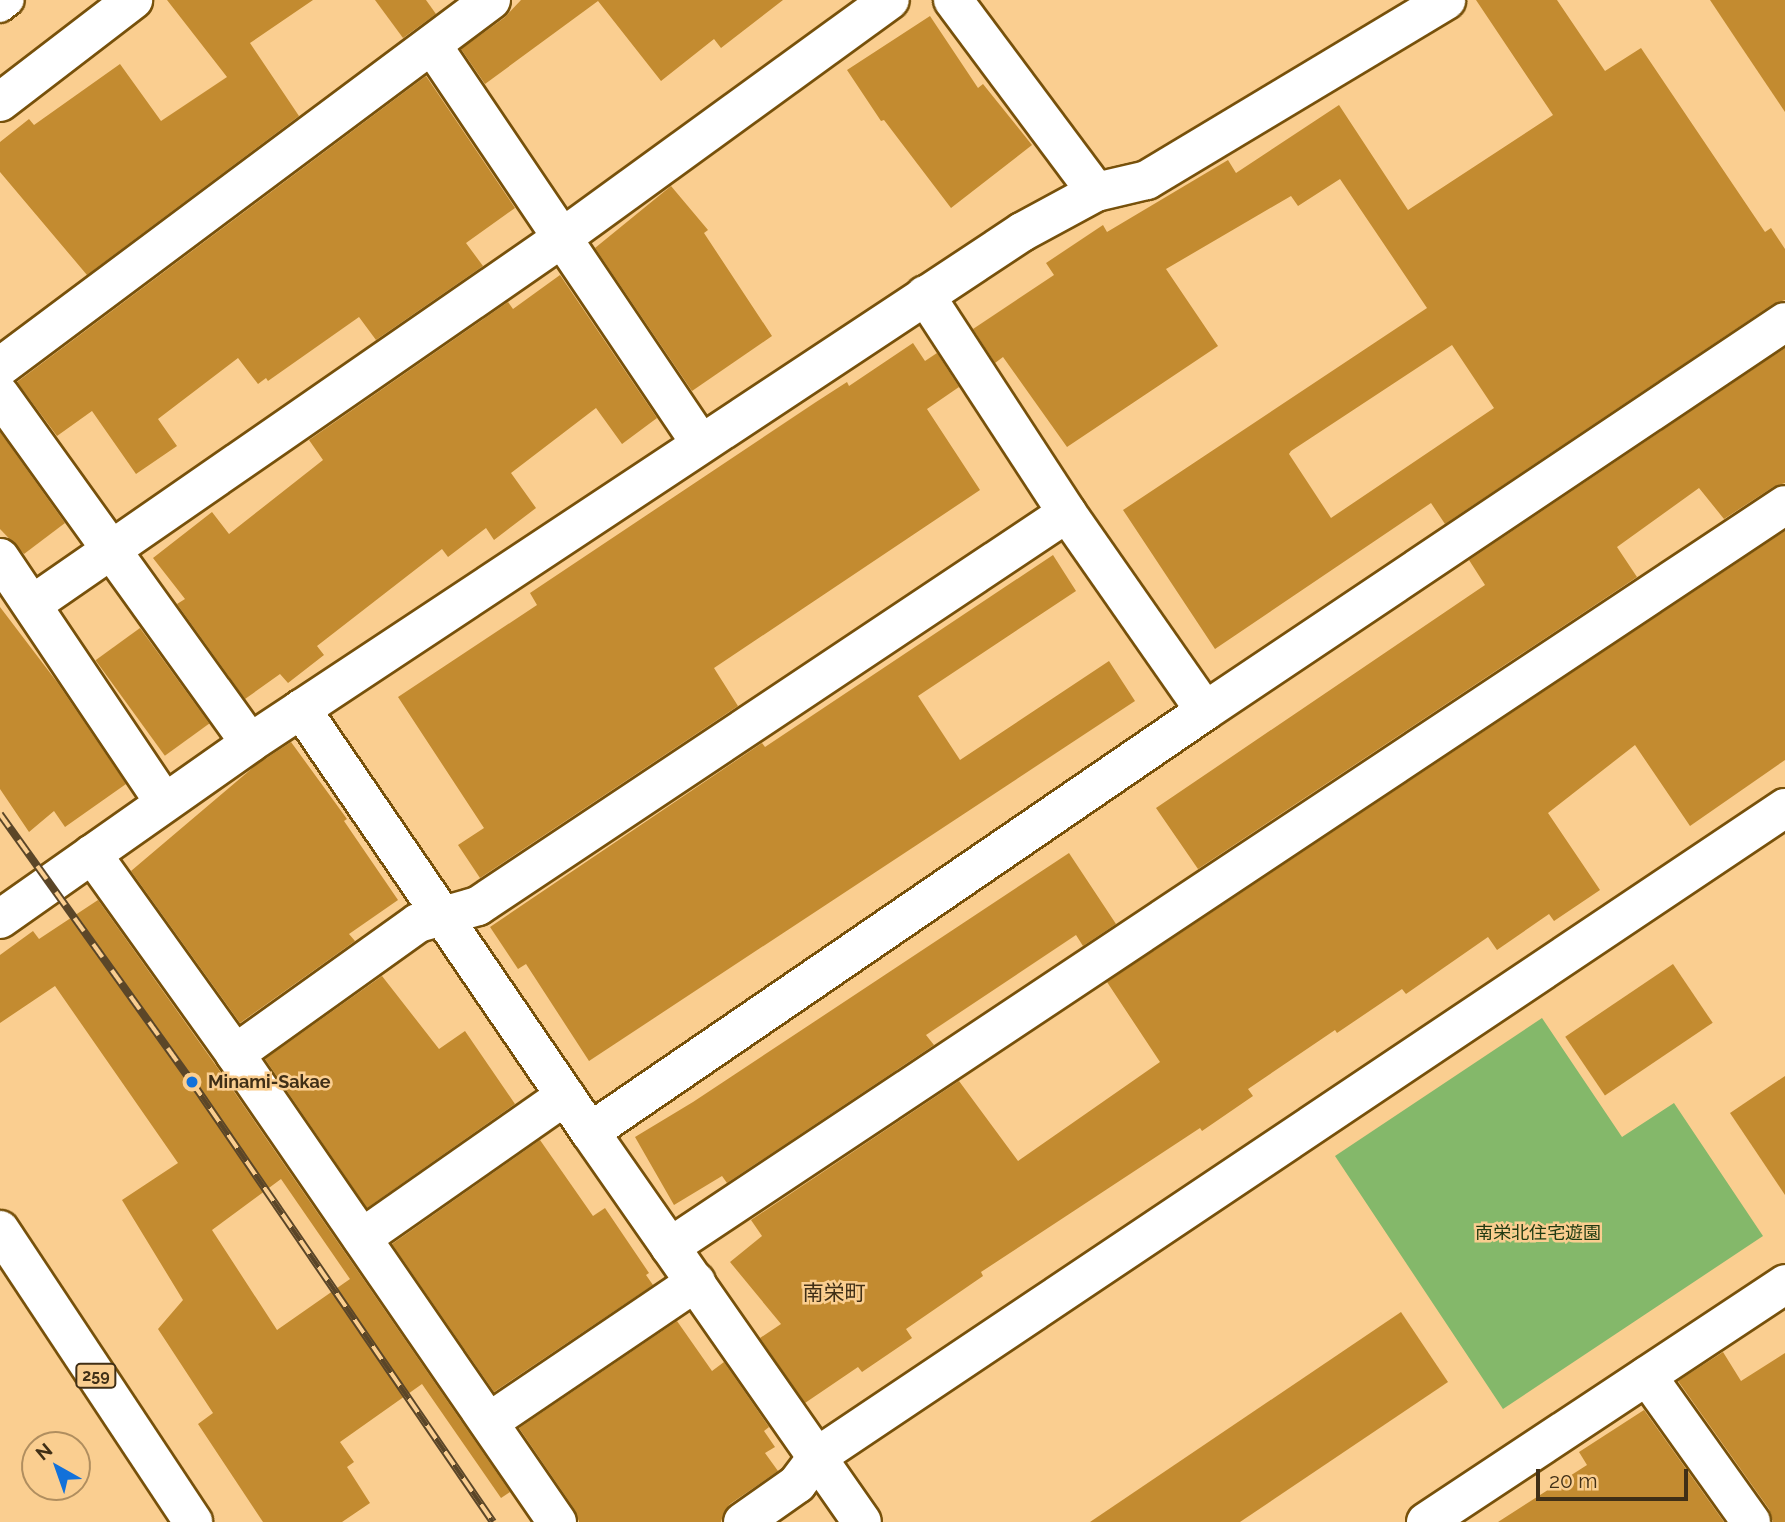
<!DOCTYPE html>
<meta charset="utf-8">
<style>
body{margin:0}
#map{position:relative;width:1785px;height:1522px;overflow:hidden;background:#face90;font-family:Raleway,"Noto Sans JP",sans-serif}
div>[style]{position:absolute}
.green>*{inset:0;background:#84b86a}
.building>*{inset:0;background:#c38b30;transform-origin:0 0}
.roads{filter:drop-shadow(2px 0 #77510b) drop-shadow(-2px 0 #77510b) drop-shadow(0 2px #77510b) drop-shadow(0 -2px #77510b)}
.service>*{height:30px;margin:-15px;padding:0 15px;transform-origin:15px;border-radius:15px;background:#fff}
.minor>*{height:38px;margin:-19px;padding:0 19px;transform-origin:19px;border-radius:19px;background:#fff}
.tertiary>*{height:38px;margin:-19px;padding:0 19px;transform-origin:19px;border-radius:19px;background:#fff}
.secondary>*{height:38px;margin:-19px;padding:0 19px;transform-origin:19px;border-radius:19px;background:#fff}
.trunk>*{height:38px;margin:-19px;padding:0 19px;transform-origin:19px;border-radius:19px;background:#fff}
.rail>*{height:8px;margin-top:-4px;transform-origin:0;background:repeating-linear-gradient(90deg,#face90 0 16px,#5b4628 0 32px);box-sizing:border-box;border-block:2px solid #5b4628}
.dots>*{width:19px;height:19px;translate:-50% -50%;box-sizing:border-box;border:4px solid #face90;border-radius:50%}
span{translate:-50% -50%;white-space:nowrap;text-align:center;line-height:1.15;-webkit-text-stroke:5px #face90;paint-order:stroke}
.shield-label span{padding:2px 5px;background:#face90;border:2px solid;border-radius:5px;-webkit-text-stroke-width:0}
.shield-label{font-size:16px;color:#402f16;font-weight:700}
.poi-label{font-size:18px;color:#402f16;font-weight:700}
.left{translate:0 -50%;text-align:left}
.park-label{font-size:18px;color:#213b12}
.quarter-label{font-size:21px;color:#402f16}
.north{position:absolute;left:21px;top:1431px;width:70px;height:70px;box-sizing:border-box;background:#face90;border:2px solid #b08e5f;border-radius:50%;rotate:320deg;font-size:19px;font-weight:700;line-height:28px;text-align:center;color:#402f16}
.north::after{content:'';display:block;margin:auto;width:24px;height:32px;background:#1271da;clip-path:polygon(50% 0,100% 100%,50% 72%,0 100%)}
.scale{position:absolute;left:1536px;top:1469px;width:152px;height:32px;box-sizing:border-box;border:4px solid #402f16;border-top:0;padding-left:9px;font-size:21px;line-height:24px;white-space:nowrap;color:#402f16;-webkit-text-stroke:5px #face90;paint-order:stroke}
</style>
<div id="map">
<div class="green">
<div style="clip-path:polygon(1542px 1018px,1622px 1137px,1674px 1103px,1763px 1236px,1503px 1409px,1335px 1156px)"></div>
</div>
<div class="building">
<div style="clip-path:polygon(167px 0,313px 0,250px 43px,299px 116px,87px 275px,0 172px,0 142px,29px 119px,34px 125px,120px 64px,161px 121px,227px 77px)"></div>
<div style="clip-path:polygon(375px 0,426px 0,436px 14px,403px 38px)"></div>
<div style="clip-path:polygon(521px 0,783px 0,721px 48px,714px 39px,661px 81px,598px 1px,485px 84px,461px 49px,504px 18px)"></div>
<div style="clip-path:polygon(evenodd,1476px 0,1557px 0,1605px 71px,1641px 48px,1765px 232px,1771px 228px,1785px 249px,1785px 300px,1773px 304px,1445px 524px,1431px 503px,1215px 649px,1123px 510px,1427px 308px,1340px 179px,1298px 206px,1291px 196px,1166px 269px,1218px 346px,1067px 447px,1003px 357px,995px 363px,973px 329px,1054px 275px,1046px 263px,1103px 225px,1107px 232px,1228px 160px,1236px 173px,1339px 105px,1408px 210px,1553px 115px,1476px 0,1452px 345px,1494px 408px,1331px 518px,1289px 454px,1291px 451px,1452px 345px)"></div>
<div style="clip-path:polygon(1710px 0,1785px 0,1785px 112px,1740px 45px)"></div>
<div style="clip-path:polygon(930px 16px,978px 88px,983px 84px,1032px 145px,951px 208px,884px 120px,881px 121px,847px 70px)"></div>
<div style="clip-path:polygon(426px 76px,515px 208px,466px 243px,483px 266px,376px 340px,359px 317px,268px 381px,266px 378px,258px 384px,238px 358px,158px 419px,177px 446px,136px 474px,92px 411px,57px 436px,17px 382px)"></div>
<div style="clip-path:polygon(671px 186px,708px 230px,704px 233px,772px 336px,692px 391px,595px 248px)"></div>
<div style="clip-path:polygon(560px 275px,657px 418px,622px 444px,596px 408px,511px 473px,536px 508px,494px 540px,486px 528px,448px 557px,442px 549px,317px 646px,324px 655px,288px 683px,280px 674px,245px 699px,177px 604px,185px 599px,153px 558px,212px 512px,229px 534px,323px 460px,309px 440px,508px 302px,513px 309px)"></div>
<div style="clip-path:polygon(913px 343px,925px 361px,937px 353px,959px 387px,927px 409px,980px 490px,714px 668px,738px 706px,480px 878px,458px 845px,484px 828px,398px 697px,537px 605px,530px 593px,816px 402px,847px 382px,849px 386px)"></div>
<div style="clip-path:polygon(1785px 348px,1785px 483px,1773px 487px,1724px 519px,1699px 488px,1617px 547px,1637px 577px,1198px 869px,1156px 808px,1485px 585px,1469px 560px)"></div>
<div style="clip-path:polygon(0 432px,65px 523px,24px 554px,0 529px)"></div>
<div style="clip-path:polygon(1785px 531px,1785px 760px,1690px 826px,1635px 745px,1548px 813px,1600px 890px,1554px 921px,1549px 914px,1497px 950px,1488px 937px,1406px 994px,1402px 989px,1337px 1033px,1335px 1030px,1248px 1089px,1253px 1096px,1202px 1131px,1200px 1128px,981px 1272px,983px 1276px,906px 1329px,912px 1338px,862px 1372px,858px 1367px,805px 1403px,760px 1338px,781px 1324px,730px 1262px,762px 1236px,751px 1220px,959px 1081px,1018px 1161px,1160px 1062px,1107px 982px)"></div>
<div style="clip-path:polygon(1053px 555px,1076px 591px,918px 696px,960px 760px,1109px 661px,1135px 701px,589px 1061px,526px 964px,518px 969px,490px 927px,762px 743px,765px 747px)"></div>
<div style="clip-path:polygon(0 607px,57px 682px,126px 784px,65px 827px,54px 811px,29px 832px,0 789px)"></div>
<div style="left:140px;top:628px;width:118px;height:55px;rotate:54deg"></div>
<div style="clip-path:polygon(291px 742px,347px 819px,344px 821px,398px 900px,349px 934px,355px 941px,240px 1023px,131px 871px,256px 765px)"></div>
<div style="clip-path:polygon(1069px 853px,1116px 924px,1083px 946px,1076px 935px,926px 1035px,934px 1045px,727px 1183px,722px 1176px,674px 1205px,635px 1137px,693px 1102px)"></div>
<div style="clip-path:polygon(evenodd,98px 900px,217px 1067px,510px 1492px,501px 1498px,422px 1384px,340px 1442px,354px 1462px,347px 1467px,370px 1503px,342px 1522px,263px 1522px,198px 1424px,213px 1413px,158px 1329px,183px 1300px,122px 1200px,178px 1163px,55px 986px,0 1023px,0 955px,33px 931px,39px 939px,98px 900px,281px 1179px,350px 1279px,277px 1330px,212px 1230px,281px 1179px)"></div>
<div style="left:1673px;top:964px;width:71px;height:130px;rotate:56deg"></div>
<div style="clip-path:polygon(382px 976px,439px 1049px,465px 1031px,515px 1104px,367px 1208px,265px 1059px)"></div>
<div style="clip-path:polygon(1785px 1076px,1785px 1195px,1730px 1113px)"></div>
<div style="clip-path:polygon(540px 1140px,593px 1216px,605px 1208px,649px 1273px,646px 1275px,653px 1285px,494px 1392px,392px 1244px)"></div>
<div style="clip-path:polygon(1401px 1312px,1448px 1382px,1240px 1522px,1090px 1522px)"></div>
<div style="clip-path:polygon(677px 1321px,712px 1371px,724px 1362px,769px 1427px,764px 1431px,775px 1447px,765px 1453px,778px 1471px,730px 1504px,724px 1512px,721px 1522px,579px 1522px,575px 1510px,519px 1428px)"></div>
<div style="clip-path:polygon(1723px 1352px,1741px 1381px,1785px 1353px,1785px 1522px,1773px 1522px,1769px 1509px,1678px 1381px)"></div>
<div style="clip-path:polygon(1644px 1410px,1724px 1522px,1498px 1522px,1587px 1465px,1579px 1452px)"></div>
</div>
<div class="roads">
<div class="service">
<div style="left:0;top:7px;width:11px;rotate:-38deg"></div>
</div>
<div class="minor">
<div style="left:953px;top:0;width:239px;rotate:53.3deg"></div>
<div style="left:432px;top:45px;width:481px;rotate:56deg"></div>
<div style="left:925px;top:295px;width:260px;rotate:56.9deg"></div>
<div style="left:1067px;top:513px;width:241px;rotate:55.1deg"></div>
<div style="left:0;top:367px;width:613px;rotate:-36.78deg"></div>
<div style="left:0;top:395px;width:428px;rotate:54.3deg"></div>
<div style="left:0;top:558px;width:294px;rotate:56.1deg"></div>
<div style="left:33px;top:604px;width:643px;rotate:-34.68deg"></div>
<div style="left:562px;top:238px;width:405px;rotate:-36deg"></div>
<div style="left:301px;top:709px;width:512px;rotate:55.66deg"></div>
<div style="left:590px;top:1132px;width:475px;rotate:55.1deg"></div>
<div style="left:92px;top:854px;width:246px;rotate:54.4deg"></div>
<div style="left:235px;top:1054px;width:568px;rotate:55.47deg"></div>
<div style="left:0;top:919px;width:306px;rotate:-35.1deg"></div>
<div style="left:250px;top:743px;width:926px;rotate:-33.5deg"></div>
<div style="left:1022px;top:232px;width:84px;rotate:-28.4deg"></div>
<div style="left:1096px;top:192px;width:52px;rotate:-13.2deg"></div>
<div style="left:1147px;top:180px;width:349px;rotate:-31deg"></div>
<div style="left:235px;top:1054px;width:225px;rotate:-35.6deg"></div>
<div style="left:418px;top:923px;width:62px;rotate:-15.8deg"></div>
<div style="left:478px;top:906px;width:708px;rotate:-33.71deg"></div>
<div style="left:590px;top:1132px;width:745px;rotate:-34.39deg"></div>
<div style="left:1205px;top:711px;width:698px;rotate:-33.85deg"></div>
<div style="left:362px;top:1238px;width:248px;rotate:-35deg"></div>
<div style="left:670px;top:1247px;width:1339px;rotate:-33.64deg"></div>
<div style="left:1647px;top:1376px;width:179px;rotate:54.5deg"></div>
<div style="left:489px;top:1422px;width:250px;rotate:-34.1deg"></div>
<div style="left:743px;top:1522px;width:66px;rotate:-35.1deg"></div>
<div style="left:797px;top:1484px;width:35px;rotate:-53deg"></div>
</div>
<div class="tertiary">
<div style="left:818px;top:1456px;width:1164px;rotate:-33.83deg"></div>
<div style="left:1426px;top:1522px;width:431px;rotate:-33.5deg"></div>
</div>
<div class="secondary">
<div style="left:0;top:102px;width:168px;rotate:-37.5deg"></div>
</div>
<div class="trunk">
<div style="left:0;top:1230px;width:350px;rotate:56.5deg"></div>
</div>
</div>
<div class="rail">
<div style="left:0;top:814px;width:330px;rotate:54.4deg"></div>
<div style="left:192px;top:1082px;width:533px;rotate:55.62deg"></div>
</div>
<div class="dots">
<div style="left:192px;top:1082px;background:#1271da"></div>
</div>
<div class="shield-label">
<span style="left:96px;top:1376px">259</span>
</div>
<div class="poi-label">
<span class="left" style="left:208px;top:1082px">Minami-Sakae</span>
</div>
<div class="park-label">
<span style="left:1538px;top:1233px">南栄北住宅遊園</span>
</div>
<div class="quarter-label">
<span style="left:834px;top:1293px">南栄町</span>
</div>
<div class="north">N</div>
<div class="scale">20 m</div>
</div>
